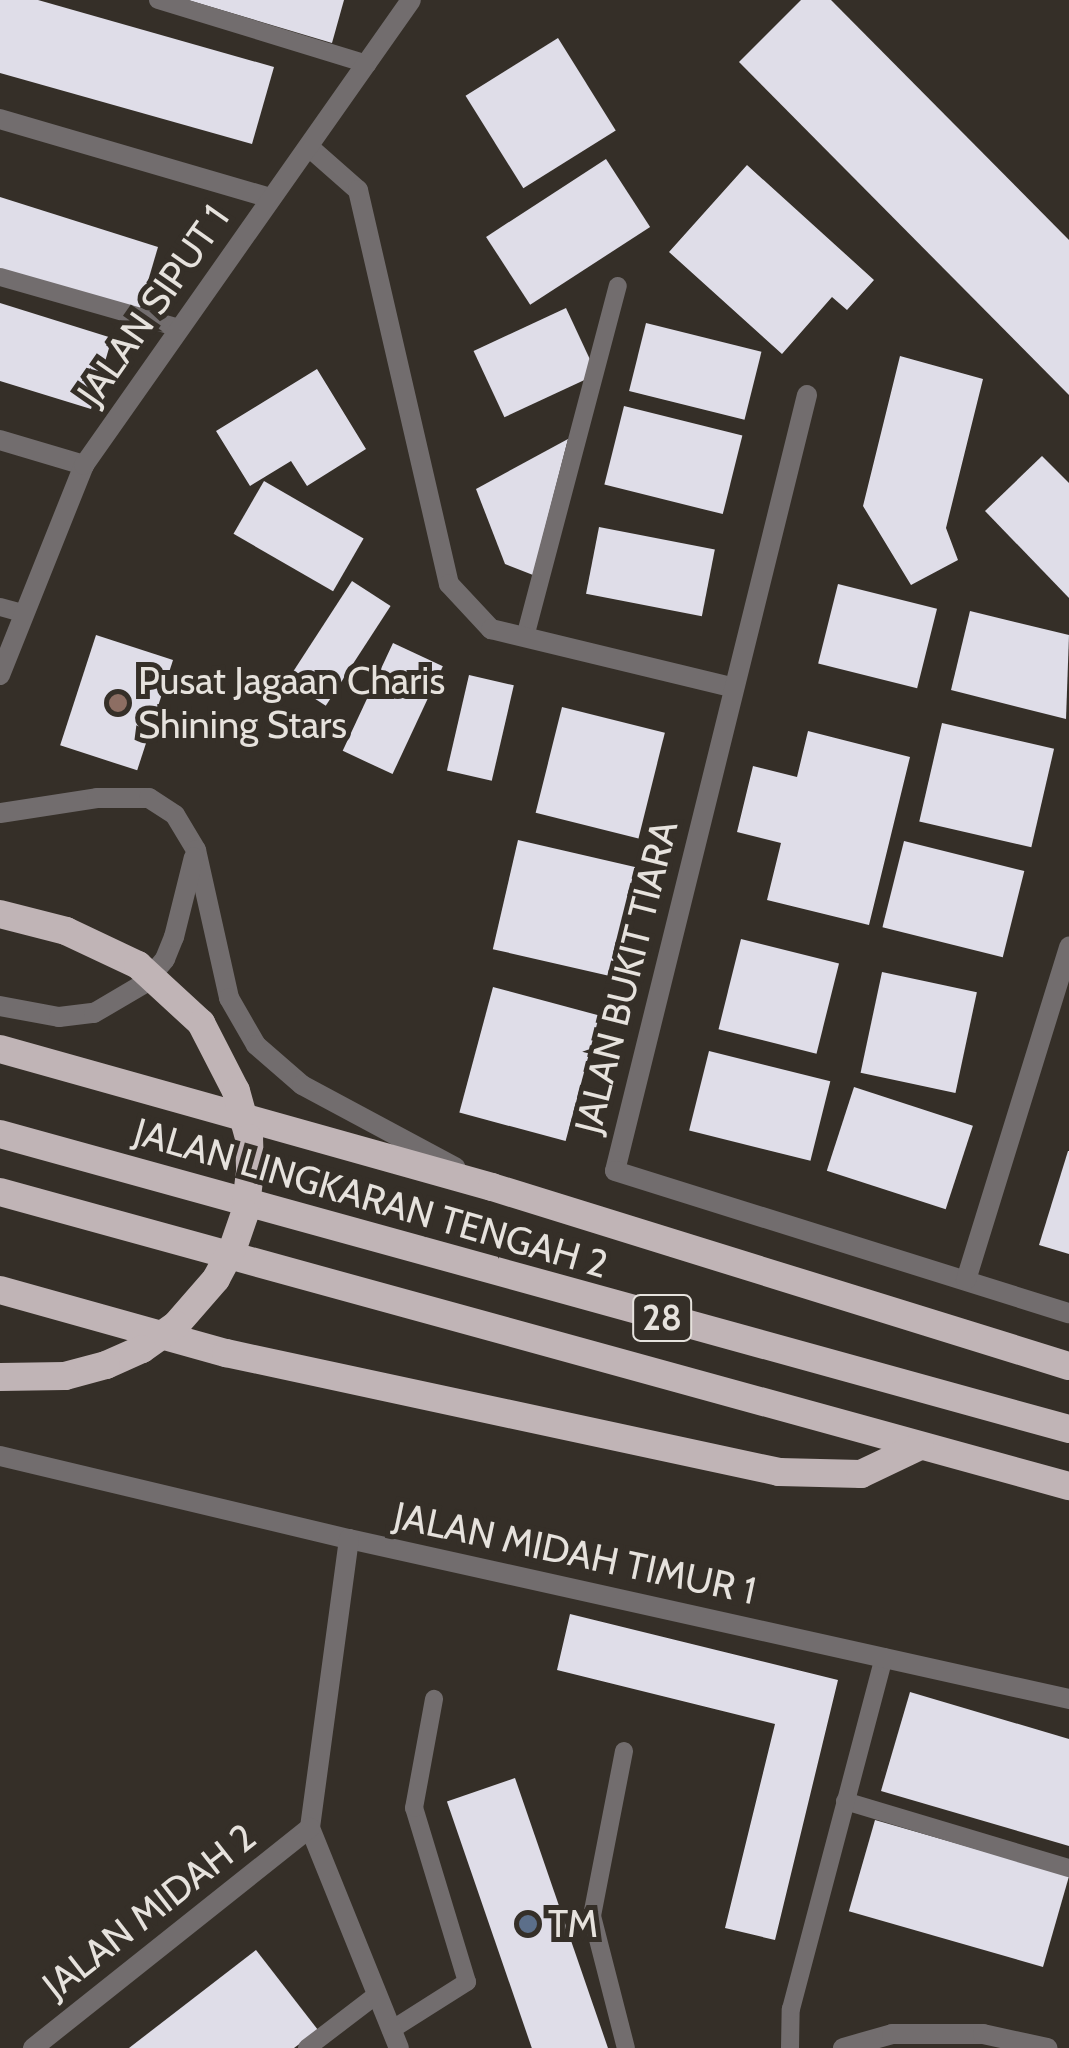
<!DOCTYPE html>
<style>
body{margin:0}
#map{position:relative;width:1069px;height:2048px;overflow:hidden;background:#352f28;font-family:Cabin,sans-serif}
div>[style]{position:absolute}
.building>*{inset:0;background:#dfdde8;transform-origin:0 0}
.service>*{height:18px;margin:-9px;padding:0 9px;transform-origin:9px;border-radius:9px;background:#726d6e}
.minor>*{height:20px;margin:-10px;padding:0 10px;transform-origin:10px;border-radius:10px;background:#726d6e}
.trunk>*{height:28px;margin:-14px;padding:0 14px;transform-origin:14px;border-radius:14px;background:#c0b4b6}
.trunk-bridge>*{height:28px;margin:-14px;padding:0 14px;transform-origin:14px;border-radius:14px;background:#c0b4b6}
.dots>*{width:28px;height:28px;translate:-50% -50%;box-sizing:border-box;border:5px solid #352f28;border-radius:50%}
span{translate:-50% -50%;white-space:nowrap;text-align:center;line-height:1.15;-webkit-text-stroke:10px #352f28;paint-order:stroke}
.shield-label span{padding:2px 8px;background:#352f28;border:2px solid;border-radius:8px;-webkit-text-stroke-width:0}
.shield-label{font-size:35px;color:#e6e2dd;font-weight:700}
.street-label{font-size:38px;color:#e6e2dd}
.poi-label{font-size:38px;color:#e6e2dd}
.left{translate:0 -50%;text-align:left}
</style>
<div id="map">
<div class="building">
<div style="clip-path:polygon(0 0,38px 0,274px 67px,252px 144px,0 73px)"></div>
<div style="clip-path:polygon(188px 0,344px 0,332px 43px)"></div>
<div style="clip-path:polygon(801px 0,831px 0,1069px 240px,1069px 395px,739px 62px)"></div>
<div style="left:558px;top:38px;width:109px;height:109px;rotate:58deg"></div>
<div style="left:606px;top:159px;width:81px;height:143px;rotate:57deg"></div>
<div style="clip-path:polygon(747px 165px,874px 280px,847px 310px,832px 297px,782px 354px,669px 252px)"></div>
<div style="clip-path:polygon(0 197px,158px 247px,138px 315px,0 271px)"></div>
<div style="clip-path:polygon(0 303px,112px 338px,91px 409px,0 381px)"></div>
<div style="left:566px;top:308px;width:73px;height:102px;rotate:65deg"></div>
<div style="left:646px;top:323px;width:119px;height:70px;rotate:14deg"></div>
<div style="clip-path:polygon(900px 356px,983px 379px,946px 528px,958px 560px,911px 585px,863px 506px)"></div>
<div style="clip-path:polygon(317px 369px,366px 449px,307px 486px,291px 461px,250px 486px,216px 431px)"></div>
<div style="left:624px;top:406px;width:122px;height:81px;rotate:14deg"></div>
<div style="clip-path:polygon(568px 439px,533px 575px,505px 564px,476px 489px)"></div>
<div style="clip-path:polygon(1042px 456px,1069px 483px,1069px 598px,985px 511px)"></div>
<div style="left:264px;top:481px;width:115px;height:61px;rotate:30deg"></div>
<div style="left:599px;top:527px;width:118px;height:68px;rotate:11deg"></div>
<div style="left:352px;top:581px;width:46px;height:119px;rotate:33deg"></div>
<div style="left:838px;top:584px;width:102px;height:82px;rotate:14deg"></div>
<div style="clip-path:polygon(970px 611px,1069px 635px,1066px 719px,951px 690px)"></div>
<div style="left:96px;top:635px;width:81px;height:116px;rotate:18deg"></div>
<div style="left:393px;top:643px;width:55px;height:119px;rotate:25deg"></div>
<div style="left:469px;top:675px;width:46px;height:98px;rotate:13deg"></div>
<div style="left:562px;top:707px;width:106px;height:109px;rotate:14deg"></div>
<div style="left:942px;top:723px;width:115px;height:101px;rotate:13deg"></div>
<div style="clip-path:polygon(808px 731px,910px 757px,869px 925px,767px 900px,781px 843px,737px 832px,753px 766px,797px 777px)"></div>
<div style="left:518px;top:840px;width:120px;height:112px;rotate:13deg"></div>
<div style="left:904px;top:841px;width:124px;height:89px;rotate:14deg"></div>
<div style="left:741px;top:939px;width:101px;height:93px;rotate:14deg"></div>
<div style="left:882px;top:972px;width:97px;height:103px;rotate:12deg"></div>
<div style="left:493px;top:987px;width:110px;height:130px;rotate:15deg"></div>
<div style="left:709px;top:1051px;width:125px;height:82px;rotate:14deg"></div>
<div style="left:854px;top:1087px;width:125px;height:88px;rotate:18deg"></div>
<div style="clip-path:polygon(1068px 1151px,1069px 1151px,1069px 1254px,1039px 1245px)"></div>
<div style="clip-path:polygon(570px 1614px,838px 1680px,775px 1940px,725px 1928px,775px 1724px,557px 1670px)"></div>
<div style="clip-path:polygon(910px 1692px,1069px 1739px,1069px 1846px,881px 1791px)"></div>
<div style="left:515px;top:1778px;width:286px;height:72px;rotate:71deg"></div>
<div style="left:875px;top:1820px;width:202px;height:95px;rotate:16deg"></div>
<div style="clip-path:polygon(256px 1950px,318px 2030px,294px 2048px,129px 2048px)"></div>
</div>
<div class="service">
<div style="left:158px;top:0;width:219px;rotate:17deg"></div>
<div style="left:0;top:277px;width:186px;rotate:15.9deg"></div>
<div style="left:0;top:607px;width:24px;rotate:15deg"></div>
<div style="left:525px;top:637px;width:363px;rotate:-75.2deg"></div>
<div style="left:624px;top:1751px;width:168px;rotate:101deg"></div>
<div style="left:592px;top:1916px;width:136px;rotate:75.6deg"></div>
<div style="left:845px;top:1801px;width:234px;rotate:16.7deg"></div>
<div style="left:391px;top:2030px;width:90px;rotate:-32.3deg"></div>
<div style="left:467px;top:1982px;width:182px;rotate:-106.9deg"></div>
<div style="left:414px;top:1808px;width:111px;rotate:-79.6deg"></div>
<div style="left:307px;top:2048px;width:86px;rotate:-37.4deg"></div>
<div style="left:790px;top:2048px;width:39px;rotate:-89deg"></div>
<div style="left:791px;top:2009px;width:364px;rotate:-75.2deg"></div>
</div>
<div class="minor">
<div style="left:0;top:119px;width:282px;rotate:16.3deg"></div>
<div style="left:309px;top:147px;width:65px;rotate:41.3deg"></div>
<div style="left:358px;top:190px;width:404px;rotate:77deg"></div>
<div style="left:449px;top:584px;width:62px;rotate:47deg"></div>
<div style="left:491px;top:629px;width:250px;rotate:13.6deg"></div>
<div style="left:807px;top:395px;width:799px;rotate:103.9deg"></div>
<div style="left:615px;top:1171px;width:476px;rotate:17.4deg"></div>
<div style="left:0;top:440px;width:88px;rotate:16.6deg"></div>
<div style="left:0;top:675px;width:226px;rotate:-68.2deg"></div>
<div style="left:84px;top:465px;width:568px;rotate:-54.88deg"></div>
<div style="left:0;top:813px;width:98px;rotate:-8.8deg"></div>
<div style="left:97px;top:798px;width:52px"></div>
<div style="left:149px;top:798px;width:31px;rotate:33deg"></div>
<div style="left:175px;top:815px;width:41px;rotate:59deg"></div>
<div style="left:196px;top:850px;width:152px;rotate:77.4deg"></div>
<div style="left:229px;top:998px;width:54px;rotate:60.1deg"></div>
<div style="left:256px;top:1045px;width:61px;rotate:41deg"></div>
<div style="left:302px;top:1085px;width:174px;rotate:28.2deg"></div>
<div style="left:0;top:1006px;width:60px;rotate:10.6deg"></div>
<div style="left:59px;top:1017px;width:35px;rotate:-7deg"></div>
<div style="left:94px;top:1013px;width:59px;rotate:-30.5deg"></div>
<div style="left:145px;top:983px;width:31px;rotate:-50deg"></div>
<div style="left:165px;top:959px;width:24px;rotate:-68deg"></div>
<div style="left:174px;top:937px;width:82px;rotate:-76deg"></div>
<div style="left:966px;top:1280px;width:349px;rotate:-72.8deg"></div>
<div style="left:0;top:1456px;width:359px;rotate:13.4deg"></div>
<div style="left:349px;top:1539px;width:738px;rotate:12.53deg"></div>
<div style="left:349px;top:1539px;width:292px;rotate:97.7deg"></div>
<div style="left:310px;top:1828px;width:237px;rotate:68deg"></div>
<div style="left:33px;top:2048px;width:354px;rotate:-38.5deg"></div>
<div style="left:843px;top:2048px;width:51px;rotate:-15.9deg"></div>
<div style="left:892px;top:2034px;width:91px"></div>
<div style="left:983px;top:2034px;width:66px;rotate:12.3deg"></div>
</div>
<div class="trunk">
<div style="left:0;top:1049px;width:511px;rotate:15.67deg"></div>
<div style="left:492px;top:1187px;width:604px;rotate:17.24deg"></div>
<div style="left:0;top:1134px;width:1109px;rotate:15.43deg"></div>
<div style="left:0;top:1192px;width:1109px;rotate:15.38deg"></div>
<div style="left:0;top:1290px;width:235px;rotate:15.6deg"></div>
<div style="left:226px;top:1353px;width:566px;rotate:12.14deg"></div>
<div style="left:779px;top:1472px;width:82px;rotate:1.4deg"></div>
<div style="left:861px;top:1474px;width:65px;rotate:-25.4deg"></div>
</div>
<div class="trunk-bridge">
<div style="left:0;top:914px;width:68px;rotate:14.4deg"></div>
<div style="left:66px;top:931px;width:80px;rotate:25.3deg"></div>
<div style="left:138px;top:965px;width:86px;rotate:42.6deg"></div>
<div style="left:201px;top:1023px;width:76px;rotate:62.8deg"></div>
<div style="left:236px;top:1091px;width:49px;rotate:74.5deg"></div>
<div style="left:249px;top:1138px;width:34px;rotate:88deg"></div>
<div style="left:250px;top:1172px;width:41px;rotate:97deg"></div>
<div style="left:245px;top:1213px;width:36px;rotate:109deg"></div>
<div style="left:233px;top:1247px;width:36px;rotate:118deg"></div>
<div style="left:216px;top:1279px;width:61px;rotate:131deg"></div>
<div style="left:176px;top:1325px;width:42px;rotate:144.8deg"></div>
<div style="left:142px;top:1349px;width:39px;rotate:156deg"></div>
<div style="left:106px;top:1365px;width:42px;rotate:165deg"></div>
<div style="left:65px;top:1376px;width:65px;rotate:179.1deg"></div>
</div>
<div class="dots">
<div style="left:118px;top:703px;background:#8d6e63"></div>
<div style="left:528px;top:1924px;background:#5c6f8a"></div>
</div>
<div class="shield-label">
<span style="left:662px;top:1318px">28</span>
</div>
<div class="street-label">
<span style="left:153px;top:305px;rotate:-55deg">JALAN SIPUT 1</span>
<span style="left:626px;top:977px;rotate:-76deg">JALAN BUKIT TIARA</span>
<span style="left:371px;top:1198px;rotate:16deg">JALAN LINGKARAN TENGAH 2</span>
<span style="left:575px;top:1553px;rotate:12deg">JALAN MIDAH TIMUR 1</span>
<span style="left:149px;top:1911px;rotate:-38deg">JALAN MIDAH 2</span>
</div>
<div class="poi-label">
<span class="left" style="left:138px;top:703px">Pusat Jagaan Charis<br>Shining Stars</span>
<span class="left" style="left:548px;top:1924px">TM</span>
</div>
</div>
